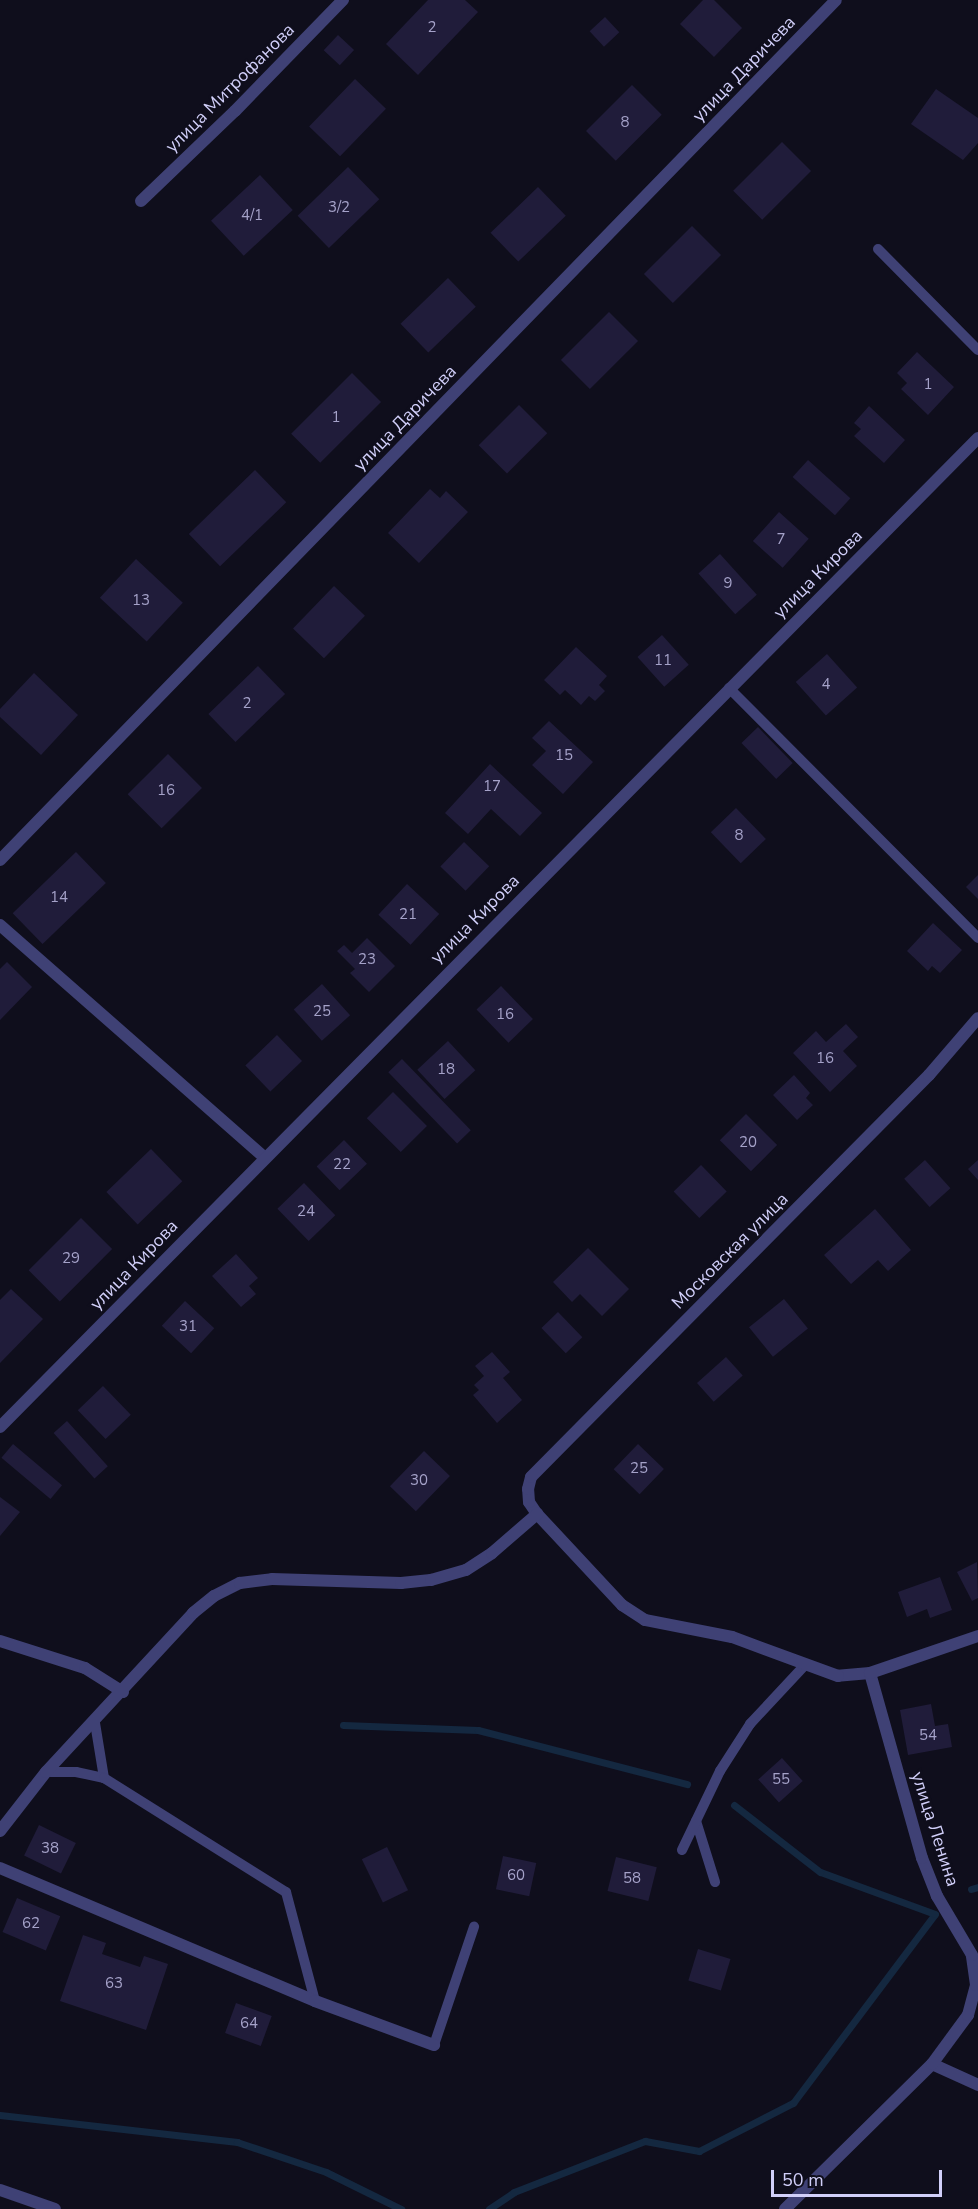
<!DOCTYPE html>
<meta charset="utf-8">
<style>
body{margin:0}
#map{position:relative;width:978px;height:2209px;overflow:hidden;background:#0f0e1c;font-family:"Nunito Sans",sans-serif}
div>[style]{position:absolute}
.stream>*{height:7px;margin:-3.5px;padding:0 3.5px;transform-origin:3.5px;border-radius:3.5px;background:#142840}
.building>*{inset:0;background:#201c3a;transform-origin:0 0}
.service>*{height:10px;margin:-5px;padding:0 5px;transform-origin:5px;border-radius:5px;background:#3f4175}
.minor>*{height:12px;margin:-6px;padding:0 6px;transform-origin:6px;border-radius:6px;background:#3f4175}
span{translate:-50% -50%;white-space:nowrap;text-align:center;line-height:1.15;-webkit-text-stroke:5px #0f0e1c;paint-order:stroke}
.number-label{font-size:15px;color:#a5a2c9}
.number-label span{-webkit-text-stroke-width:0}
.street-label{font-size:18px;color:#d1cff9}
.scale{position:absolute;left:771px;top:2170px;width:171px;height:27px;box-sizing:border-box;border:3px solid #d1cff9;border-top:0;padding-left:8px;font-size:18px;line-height:21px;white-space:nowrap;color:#d1cff9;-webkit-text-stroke:4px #0f0e1c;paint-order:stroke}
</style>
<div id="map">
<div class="stream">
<div style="left:343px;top:1725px;width:135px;rotate:2.1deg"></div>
<div style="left:478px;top:1730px;width:216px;rotate:14.5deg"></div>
<div style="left:971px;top:1889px;width:7px;rotate:-16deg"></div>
<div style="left:0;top:2115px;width:239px;rotate:6.5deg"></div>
<div style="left:237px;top:2142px;width:94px;rotate:18.6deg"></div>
<div style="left:326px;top:2172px;width:84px;rotate:26.3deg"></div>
<div style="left:489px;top:2209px;width:30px;rotate:-34deg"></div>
<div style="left:514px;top:2192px;width:141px;rotate:-21.3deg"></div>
<div style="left:645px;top:2141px;width:55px;rotate:10.5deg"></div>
<div style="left:699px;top:2151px;width:106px;rotate:-27.1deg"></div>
<div style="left:793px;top:2103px;width:236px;rotate:-53.1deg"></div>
<div style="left:935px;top:1914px;width:122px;rotate:-159.9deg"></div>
<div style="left:820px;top:1872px;width:109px;rotate:-142.1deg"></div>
</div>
<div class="building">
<div style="clip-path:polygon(428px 0,465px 0,478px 12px,418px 75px,386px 44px)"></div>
<div style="clip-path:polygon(703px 0,714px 0,742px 28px,714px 57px,680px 24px)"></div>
<div style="left:605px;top:17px;width:21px;height:21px;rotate:47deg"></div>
<div style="left:338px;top:35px;width:22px;height:21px;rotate:43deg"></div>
<div style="left:355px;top:79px;width:43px;height:66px;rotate:44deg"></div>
<div style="left:632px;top:85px;width:42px;height:65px;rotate:45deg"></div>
<div style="clip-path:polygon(936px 89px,978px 118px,978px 143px,963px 160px,911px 124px)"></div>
<div style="left:782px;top:142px;width:41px;height:69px;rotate:45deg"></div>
<div style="left:348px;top:167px;width:45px;height:70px;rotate:46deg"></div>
<div style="left:260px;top:175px;width:48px;height:67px;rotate:47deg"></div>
<div style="left:538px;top:187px;width:40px;height:66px;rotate:46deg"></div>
<div style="left:692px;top:226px;width:41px;height:68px;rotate:45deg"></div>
<div style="left:448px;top:278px;width:40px;height:66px;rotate:46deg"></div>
<div style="left:609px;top:312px;width:41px;height:68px;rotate:45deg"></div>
<div style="clip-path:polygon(917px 352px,954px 387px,928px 415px,901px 389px,907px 383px,897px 373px)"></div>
<div style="left:352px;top:373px;width:41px;height:86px;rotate:45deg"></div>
<div style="left:519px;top:405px;width:40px;height:57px;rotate:45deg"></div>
<div style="clip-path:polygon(869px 406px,905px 440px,884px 463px,854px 436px,861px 429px,854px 423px)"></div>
<div style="left:808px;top:460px;width:57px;height:23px;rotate:42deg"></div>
<div style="left:255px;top:470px;width:45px;height:92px;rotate:46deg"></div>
<div style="clip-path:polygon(430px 489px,440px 498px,446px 491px,468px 512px,419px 563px,388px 533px)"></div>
<div style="left:779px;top:512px;width:40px;height:39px;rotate:42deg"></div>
<div style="left:720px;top:554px;width:55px;height:29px;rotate:48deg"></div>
<div style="left:136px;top:559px;width:64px;height:53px;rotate:43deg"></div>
<div style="left:334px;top:586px;width:43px;height:59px;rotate:44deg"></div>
<div style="left:662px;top:635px;width:40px;height:33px;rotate:48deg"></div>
<div style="clip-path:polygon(576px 647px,607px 676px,599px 685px,605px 691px,595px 701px,589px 696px,581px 705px,565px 690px,560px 695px,544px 680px)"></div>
<div style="left:827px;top:654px;width:45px;height:42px;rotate:48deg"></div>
<div style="left:258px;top:666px;width:39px;height:69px;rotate:46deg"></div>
<div style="clip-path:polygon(34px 673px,78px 715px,41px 755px,0 717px,0 709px)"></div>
<div style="clip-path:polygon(549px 721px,593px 762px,563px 794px,532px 765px,546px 751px,532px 738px)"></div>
<div style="left:758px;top:727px;width:50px;height:23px;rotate:46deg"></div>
<div style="left:168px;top:754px;width:48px;height:57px;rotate:45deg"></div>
<div style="clip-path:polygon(490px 764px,542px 813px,520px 836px,491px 809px,468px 834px,445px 813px)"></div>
<div style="left:736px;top:808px;width:43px;height:35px;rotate:46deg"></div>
<div style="left:464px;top:842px;width:35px;height:34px;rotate:44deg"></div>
<div style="left:76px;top:852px;width:43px;height:88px;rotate:46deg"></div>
<div style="clip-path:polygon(978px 875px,978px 899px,966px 887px)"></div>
<div style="left:407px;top:884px;width:44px;height:42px;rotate:43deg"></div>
<div style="clip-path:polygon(933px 923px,962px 950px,940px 973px,932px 966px,928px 971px,907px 951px)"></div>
<div style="clip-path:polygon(367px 938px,395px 966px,369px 992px,350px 973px,355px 969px,337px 951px,344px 945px,352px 953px)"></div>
<div style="clip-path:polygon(7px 962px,32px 987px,0 1020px,0 969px)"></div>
<div style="left:322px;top:984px;width:42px;height:38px;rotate:48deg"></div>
<div style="left:501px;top:986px;width:46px;height:34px;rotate:46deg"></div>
<div style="clip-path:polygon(846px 1024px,858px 1037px,843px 1051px,857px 1066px,830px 1092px,793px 1053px,816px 1031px,826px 1042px)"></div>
<div style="left:277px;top:1035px;width:36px;height:44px;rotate:46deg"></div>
<div style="left:448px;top:1041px;width:40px;height:42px;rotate:47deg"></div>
<div style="left:402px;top:1059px;width:99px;height:19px;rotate:46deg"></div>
<div style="clip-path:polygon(794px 1075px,810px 1093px,806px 1098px,813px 1105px,797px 1120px,773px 1095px)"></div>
<div style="left:393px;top:1092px;width:48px;height:37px;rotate:45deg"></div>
<div style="left:746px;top:1114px;width:44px;height:37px;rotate:45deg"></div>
<div style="left:344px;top:1140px;width:33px;height:38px;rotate:46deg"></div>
<div style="left:151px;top:1149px;width:45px;height:62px;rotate:46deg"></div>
<div style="left:925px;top:1160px;width:38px;height:28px;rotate:48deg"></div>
<div style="clip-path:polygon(978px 1160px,978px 1180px,968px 1169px)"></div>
<div style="left:701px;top:1165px;width:37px;height:38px;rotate:46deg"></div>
<div style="left:304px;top:1183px;width:45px;height:37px;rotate:46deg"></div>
<div style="clip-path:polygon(875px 1209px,911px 1250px,888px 1271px,878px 1260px,851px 1284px,824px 1255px)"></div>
<div style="left:81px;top:1218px;width:44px;height:74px;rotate:45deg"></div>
<div style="clip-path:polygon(588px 1248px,629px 1289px,602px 1316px,580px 1294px,572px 1302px,553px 1282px)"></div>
<div style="clip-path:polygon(236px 1254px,258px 1278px,249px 1286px,256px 1294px,241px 1307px,212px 1276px)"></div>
<div style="clip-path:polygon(11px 1289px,43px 1319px,0 1363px,0 1300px)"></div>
<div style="left:784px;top:1299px;width:38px;height:45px;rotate:51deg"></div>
<div style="left:185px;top:1301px;width:40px;height:34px;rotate:43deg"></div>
<div style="left:558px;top:1312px;width:35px;height:23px;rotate:46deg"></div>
<div style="clip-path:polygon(492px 1352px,510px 1372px,503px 1378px,522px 1400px,497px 1423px,473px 1395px,479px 1390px,474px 1385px,484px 1376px,475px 1366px)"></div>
<div style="left:726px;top:1357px;width:25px;height:39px;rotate:48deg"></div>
<div style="left:103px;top:1386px;width:40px;height:35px;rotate:46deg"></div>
<div style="left:67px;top:1421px;width:61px;height:18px;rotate:48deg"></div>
<div style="left:13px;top:1444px;width:64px;height:18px;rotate:40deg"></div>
<div style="left:638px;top:1444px;width:36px;height:35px;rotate:44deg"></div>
<div style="left:424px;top:1451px;width:36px;height:49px;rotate:44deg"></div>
<div style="clip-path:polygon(0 1497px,20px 1512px,0 1536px)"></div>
<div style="clip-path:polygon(977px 1562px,978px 1598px,972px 1601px,957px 1572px)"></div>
<div style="clip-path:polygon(940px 1577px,952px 1610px,930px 1618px,927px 1609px,907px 1617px,898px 1592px)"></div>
<div style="clip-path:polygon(931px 1704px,935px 1726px,948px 1724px,952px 1747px,908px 1755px,900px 1710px)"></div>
<div style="left:782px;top:1758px;width:31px;height:32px;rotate:48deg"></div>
<div style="left:39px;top:1825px;width:41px;height:34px;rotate:26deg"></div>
<div style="left:387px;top:1847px;width:48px;height:28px;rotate:64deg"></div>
<div style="left:503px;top:1856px;width:34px;height:34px;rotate:12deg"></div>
<div style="left:616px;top:1857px;width:42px;height:35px;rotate:14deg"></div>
<div style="left:17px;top:1898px;width:47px;height:37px;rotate:23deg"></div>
<div style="clip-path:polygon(83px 1935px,106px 1943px,102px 1954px,140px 1967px,144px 1956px,168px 1964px,146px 2030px,60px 2001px)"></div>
<div style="left:698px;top:1949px;width:34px;height:33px;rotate:17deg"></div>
<div style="left:236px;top:2003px;width:38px;height:32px;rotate:20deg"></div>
</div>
<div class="service">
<div style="left:878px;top:249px;width:142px;rotate:45.3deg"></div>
<div style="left:729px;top:688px;width:353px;rotate:45.1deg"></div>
<div style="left:95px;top:1723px;width:56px;rotate:80.7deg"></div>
<div style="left:46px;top:1772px;width:30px"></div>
<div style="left:76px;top:1772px;width:29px;rotate:12deg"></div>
<div style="left:104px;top:1778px;width:215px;rotate:32.1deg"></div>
<div style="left:286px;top:1892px;width:113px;rotate:75.1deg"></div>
<div style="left:696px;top:1821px;width:64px;rotate:72.7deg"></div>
<div style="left:682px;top:1850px;width:88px;rotate:-64.3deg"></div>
<div style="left:720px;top:1771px;width:56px;rotate:-57.4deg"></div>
<div style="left:750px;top:1724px;width:81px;rotate:-47deg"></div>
<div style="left:434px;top:2045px;width:125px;rotate:-71.3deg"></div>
</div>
<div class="minor">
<div style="left:141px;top:201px;width:130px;rotate:-43.8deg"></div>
<div style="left:235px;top:111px;width:155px;rotate:-45.8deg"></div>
<div style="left:0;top:860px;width:1199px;rotate:-45.81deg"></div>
<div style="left:0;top:925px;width:351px;rotate:41.3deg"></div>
<div style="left:0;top:1427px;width:1391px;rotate:-45.32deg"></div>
<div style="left:0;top:1641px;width:89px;rotate:17.6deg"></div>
<div style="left:85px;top:1668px;width:45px;rotate:32.3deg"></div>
<div style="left:870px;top:1673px;width:32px;rotate:175deg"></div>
<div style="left:838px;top:1676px;width:113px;rotate:-159.8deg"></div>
<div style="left:732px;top:1637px;width:89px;rotate:-168.9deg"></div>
<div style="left:645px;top:1620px;width:27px;rotate:-147deg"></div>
<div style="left:622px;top:1605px;width:125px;rotate:-133deg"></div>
<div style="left:537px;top:1514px;width:14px;rotate:-124deg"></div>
<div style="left:529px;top:1502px;width:13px;rotate:-94deg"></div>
<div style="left:528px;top:1489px;width:12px;rotate:-76deg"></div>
<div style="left:531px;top:1477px;width:566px;rotate:-45.29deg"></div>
<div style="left:929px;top:1075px;width:75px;rotate:-49.3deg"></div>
<div style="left:0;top:1831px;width:75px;rotate:-52.1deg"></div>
<div style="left:46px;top:1772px;width:217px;rotate:-47.2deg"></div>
<div style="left:193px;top:1613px;width:27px;rotate:-39deg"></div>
<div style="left:214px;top:1596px;width:29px;rotate:-27deg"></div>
<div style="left:240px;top:1583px;width:32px;rotate:-7deg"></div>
<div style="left:272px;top:1579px;width:129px;rotate:1.8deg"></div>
<div style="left:401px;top:1583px;width:30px;rotate:-6deg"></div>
<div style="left:431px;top:1580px;width:36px;rotate:-16deg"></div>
<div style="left:466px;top:1570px;width:31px;rotate:-33deg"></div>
<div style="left:492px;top:1553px;width:60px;rotate:-40.9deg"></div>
<div style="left:0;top:1868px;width:342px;rotate:22.9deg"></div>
<div style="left:315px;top:2001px;width:127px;rotate:20.3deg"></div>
<div style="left:932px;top:2064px;width:51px;rotate:24.5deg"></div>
<div style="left:0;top:2190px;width:58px;rotate:19.1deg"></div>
<div style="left:785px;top:2209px;width:206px;rotate:-44.6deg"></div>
<div style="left:932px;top:2064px;width:61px;rotate:-53.7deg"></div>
<div style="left:968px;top:2015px;width:31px;rotate:-75deg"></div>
<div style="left:976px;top:1985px;width:30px;rotate:-98deg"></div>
<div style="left:972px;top:1955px;width:69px;rotate:-120.7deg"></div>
<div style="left:937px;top:1896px;width:41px;rotate:-111.5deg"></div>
<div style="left:922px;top:1858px;width:192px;rotate:-105.7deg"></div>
<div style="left:870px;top:1673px;width:114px;rotate:-18.9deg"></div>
</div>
<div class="number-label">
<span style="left:432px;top:28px">2</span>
<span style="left:625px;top:123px">8</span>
<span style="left:339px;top:208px">3/2</span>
<span style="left:252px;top:216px">4/1</span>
<span style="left:928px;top:385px">1</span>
<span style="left:336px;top:418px">1</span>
<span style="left:781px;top:540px">7</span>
<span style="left:728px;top:584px">9</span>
<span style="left:141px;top:601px">13</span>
<span style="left:663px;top:661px">11</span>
<span style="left:826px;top:685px">4</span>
<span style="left:247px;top:704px">2</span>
<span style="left:564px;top:756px">15</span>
<span style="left:492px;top:787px">17</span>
<span style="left:166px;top:791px">16</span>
<span style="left:739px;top:836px">8</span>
<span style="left:59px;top:898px">14</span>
<span style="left:408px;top:915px">21</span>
<span style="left:367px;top:960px">23</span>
<span style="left:322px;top:1012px">25</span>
<span style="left:505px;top:1015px">16</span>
<span style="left:825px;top:1059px">16</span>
<span style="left:446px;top:1070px">18</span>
<span style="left:748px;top:1143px">20</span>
<span style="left:342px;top:1165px">22</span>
<span style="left:306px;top:1212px">24</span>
<span style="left:71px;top:1259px">29</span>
<span style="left:188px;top:1327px">31</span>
<span style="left:639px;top:1469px">25</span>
<span style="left:419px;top:1481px">30</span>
<span style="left:928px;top:1736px">54</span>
<span style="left:781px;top:1780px">55</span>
<span style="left:50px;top:1849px">38</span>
<span style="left:516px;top:1876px">60</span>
<span style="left:632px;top:1879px">58</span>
<span style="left:31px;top:1924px">62</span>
<span style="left:114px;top:1984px">63</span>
<span style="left:249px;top:2024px">64</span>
</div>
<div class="street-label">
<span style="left:744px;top:69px;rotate:-46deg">улица Даричева</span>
<span style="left:230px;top:88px;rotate:-45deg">улица Митрофанова</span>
<span style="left:405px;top:418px;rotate:-46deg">улица Даричева</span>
<span style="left:818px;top:574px;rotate:-45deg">улица Кирова</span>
<span style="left:475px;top:919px;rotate:-45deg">улица Кирова</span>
<span style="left:730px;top:1251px;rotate:-45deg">Московская улица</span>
<span style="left:134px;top:1265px;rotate:-46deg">улица Кирова</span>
<span style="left:935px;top:1829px;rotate:72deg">улица Ленина</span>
</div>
<div class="scale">50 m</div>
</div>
